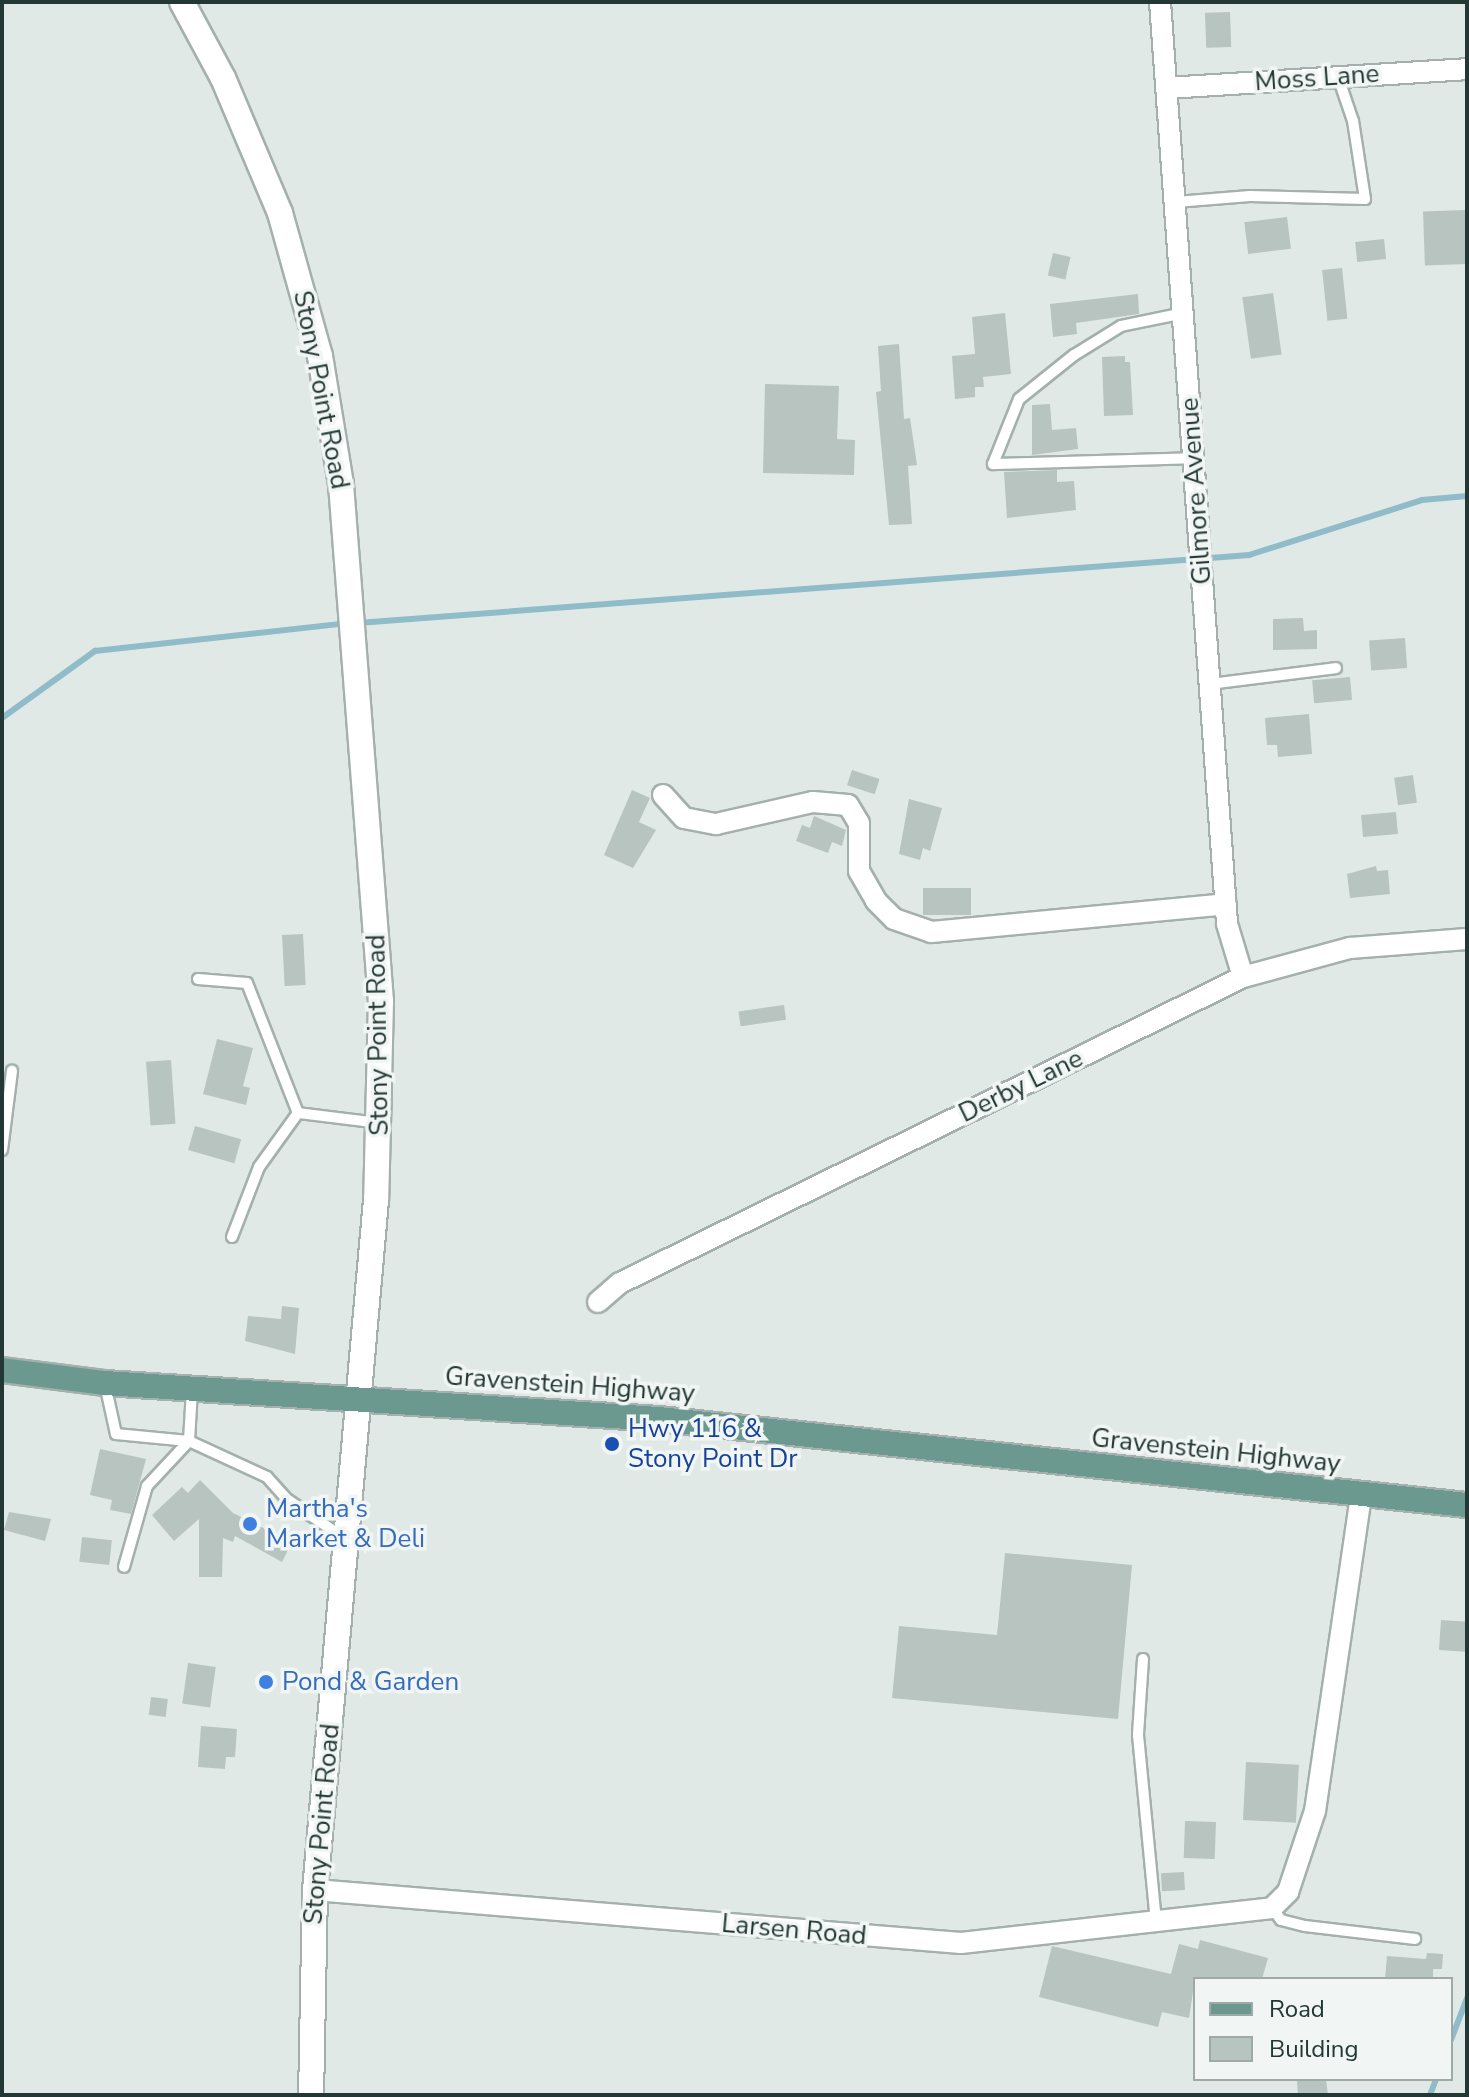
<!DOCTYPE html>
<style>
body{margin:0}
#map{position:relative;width:1469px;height:2097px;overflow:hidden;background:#e1e9e6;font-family:"Nunito Sans",sans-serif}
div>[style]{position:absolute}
.stream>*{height:6px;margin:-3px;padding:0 3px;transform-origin:3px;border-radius:3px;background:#8fbcc8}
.building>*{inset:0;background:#b7c4bf;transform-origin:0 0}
.roads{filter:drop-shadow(2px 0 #a4b0ad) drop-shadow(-2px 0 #a4b0ad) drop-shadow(0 2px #a4b0ad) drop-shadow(0 -2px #a4b0ad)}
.lane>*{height:10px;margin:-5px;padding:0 5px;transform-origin:5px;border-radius:5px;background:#fff}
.street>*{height:20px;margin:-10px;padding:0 10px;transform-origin:10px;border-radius:10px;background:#fff}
.secondary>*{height:24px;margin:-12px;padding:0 12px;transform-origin:12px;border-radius:12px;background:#fff}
.primary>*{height:24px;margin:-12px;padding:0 12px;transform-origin:12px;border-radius:12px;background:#6b9990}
.dots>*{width:22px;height:22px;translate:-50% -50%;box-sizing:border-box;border:4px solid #f1f6f4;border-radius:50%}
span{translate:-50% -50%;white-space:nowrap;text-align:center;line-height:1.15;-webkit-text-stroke:7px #f1f6f4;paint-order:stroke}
.street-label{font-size:26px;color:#233834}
.transit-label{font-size:26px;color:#164399}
.left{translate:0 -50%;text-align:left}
.shop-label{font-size:26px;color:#366cbe}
.frame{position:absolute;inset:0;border:4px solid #233834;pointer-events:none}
.legend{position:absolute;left:1193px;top:1977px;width:260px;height:104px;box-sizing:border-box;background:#f1f6f4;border:2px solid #9faaa7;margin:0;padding:10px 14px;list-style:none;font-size:24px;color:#233834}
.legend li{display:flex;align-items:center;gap:16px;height:40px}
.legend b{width:40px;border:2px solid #9faaa7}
</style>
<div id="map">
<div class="stream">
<div style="left:358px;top:623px;width:894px;rotate:-4.36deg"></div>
<div style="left:1249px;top:555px;width:182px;rotate:-17.6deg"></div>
<div style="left:1422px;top:500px;width:45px;rotate:-5.1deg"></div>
<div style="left:2px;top:718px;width:115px;rotate:-35.8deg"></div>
<div style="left:95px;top:651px;width:254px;rotate:-6.3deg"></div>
<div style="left:1451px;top:2040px;width:45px;rotate:-69.1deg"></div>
<div style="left:1430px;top:2095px;width:17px;rotate:-69deg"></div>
</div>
<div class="building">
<div style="left:1230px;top:12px;width:35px;height:25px;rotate:88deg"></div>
<div style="left:1465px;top:210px;width:54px;height:42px;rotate:88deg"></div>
<div style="left:1287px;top:217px;width:32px;height:43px;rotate:83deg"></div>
<div style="left:1384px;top:239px;width:20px;height:29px;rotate:84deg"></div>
<div style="left:1053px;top:253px;width:18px;height:23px;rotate:13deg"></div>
<div style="left:1342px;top:268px;width:51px;height:20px;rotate:84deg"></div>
<div style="left:1273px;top:293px;width:62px;height:31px;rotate:82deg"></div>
<div style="clip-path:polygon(1138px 294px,1139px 314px,1076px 323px,1077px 334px,1053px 337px,1050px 304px)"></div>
<div style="clip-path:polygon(1005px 313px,1011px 374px,983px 377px,984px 387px,975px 387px,975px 397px,955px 399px,952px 356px,975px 354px,972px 317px)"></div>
<div style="clip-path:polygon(899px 344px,904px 419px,910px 418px,917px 465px,908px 466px,912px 524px,889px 525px,876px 392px,881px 391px,878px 346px)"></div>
<div style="clip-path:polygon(1125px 356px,1125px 362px,1130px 362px,1133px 415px,1104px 416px,1102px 357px)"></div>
<div style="clip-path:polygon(765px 384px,839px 386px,837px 439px,855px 440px,854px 475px,763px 473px)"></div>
<div style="clip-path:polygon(1050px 404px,1052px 430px,1076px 428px,1078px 449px,1032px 455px,1032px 405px)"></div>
<div style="clip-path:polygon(1057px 470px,1057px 482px,1074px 481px,1076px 510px,1007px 518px,1004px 472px)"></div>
<div style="clip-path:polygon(1303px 618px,1304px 631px,1317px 630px,1317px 649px,1273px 650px,1273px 619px)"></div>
<div style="left:1405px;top:638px;width:30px;height:36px;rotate:86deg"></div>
<div style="left:1350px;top:677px;width:23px;height:38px;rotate:85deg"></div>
<div style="clip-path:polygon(1309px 714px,1312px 754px,1278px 757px,1277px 745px,1267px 745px,1265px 718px)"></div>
<div style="left:852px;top:770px;width:29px;height:16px;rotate:18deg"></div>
<div style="left:1413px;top:775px;width:28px;height:19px;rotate:82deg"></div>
<div style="clip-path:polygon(632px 790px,650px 798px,639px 822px,656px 830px,633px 868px,604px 855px)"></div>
<div style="clip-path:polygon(909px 799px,942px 808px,930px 851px,923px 848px,920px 860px,899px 854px)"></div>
<div style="left:1396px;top:812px;width:22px;height:35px;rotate:85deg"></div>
<div style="clip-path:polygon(814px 816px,846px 830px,842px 846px,832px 842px,828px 853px,796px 841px,802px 825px,810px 828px)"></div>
<div style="clip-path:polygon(1376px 866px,1377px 871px,1388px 870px,1390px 894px,1350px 898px,1347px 874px)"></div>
<div style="left:971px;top:888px;width:27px;height:48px;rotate:90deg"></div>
<div style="left:303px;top:934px;width:51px;height:21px;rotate:87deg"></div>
<div style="left:784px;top:1005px;width:15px;height:46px;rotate:82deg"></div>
<div style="clip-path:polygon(217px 1039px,253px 1048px,243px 1086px,250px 1088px,246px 1105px,203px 1094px)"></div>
<div style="left:171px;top:1060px;width:64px;height:25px;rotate:86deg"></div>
<div style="left:195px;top:1126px;width:48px;height:25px;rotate:16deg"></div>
<div style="clip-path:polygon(282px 1306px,299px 1308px,295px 1354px,245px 1341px,248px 1316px,281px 1319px)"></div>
<div style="clip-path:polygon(100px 1449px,146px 1459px,131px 1514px,110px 1510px,112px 1500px,90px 1495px)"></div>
<div style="clip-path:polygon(200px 1480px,233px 1513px,292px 1542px,282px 1562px,235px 1536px,233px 1542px,223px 1538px,222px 1577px,199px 1577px,199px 1519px,174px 1541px,152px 1515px,182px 1487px,188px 1493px)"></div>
<div style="clip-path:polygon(9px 1512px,51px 1519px,45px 1541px,4px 1530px)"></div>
<div style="left:82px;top:1537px;width:30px;height:25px;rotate:6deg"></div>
<div style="clip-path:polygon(1005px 1553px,1132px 1565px,1118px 1719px,892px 1698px,899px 1626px,997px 1635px)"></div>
<div style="left:1441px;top:1620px;width:26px;height:30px;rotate:4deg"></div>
<div style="left:188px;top:1663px;width:28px;height:41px;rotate:8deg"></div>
<div style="left:151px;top:1697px;width:17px;height:18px;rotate:7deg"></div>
<div style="clip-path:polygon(201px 1726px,237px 1729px,235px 1757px,226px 1757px,225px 1769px,198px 1767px)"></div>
<div style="left:1246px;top:1762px;width:53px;height:58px;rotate:3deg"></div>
<div style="left:1185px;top:1821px;width:31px;height:37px;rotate:2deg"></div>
<div style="left:1184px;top:1872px;width:18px;height:23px;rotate:87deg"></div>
<div style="clip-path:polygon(1200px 1940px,1268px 1958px,1262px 1979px,1195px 1979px,1189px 2018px,1162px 2012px,1158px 2027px,1039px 1997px,1052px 1946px,1171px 1974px,1179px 1944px,1198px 1949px)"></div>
<div style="clip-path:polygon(1427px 1953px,1443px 1954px,1442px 1969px,1433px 1969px,1433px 1979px,1385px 1979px,1387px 1956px,1426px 1959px)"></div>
<div style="clip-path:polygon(1326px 2079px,1328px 2095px,1298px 2095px,1297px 2081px)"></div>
</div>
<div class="roads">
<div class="lane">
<div style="left:1176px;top:202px;width:74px;rotate:-4.6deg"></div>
<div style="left:1250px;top:196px;width:115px;rotate:1.5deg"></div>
<div style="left:1365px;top:199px;width:79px;rotate:-98.7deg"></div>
<div style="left:1353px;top:121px;width:46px;rotate:-108.8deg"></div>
<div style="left:1184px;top:313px;width:64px;rotate:168.3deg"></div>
<div style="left:1121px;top:326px;width:55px;rotate:148.3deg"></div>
<div style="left:1074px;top:355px;width:70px;rotate:141.3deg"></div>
<div style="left:1019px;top:399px;width:70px;rotate:111.8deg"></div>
<div style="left:993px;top:464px;width:201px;rotate:-1.7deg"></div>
<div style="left:1210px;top:684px;width:127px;rotate:-7.2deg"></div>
<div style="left:198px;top:979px;width:49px;rotate:4.7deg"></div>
<div style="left:247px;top:983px;width:140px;rotate:68.6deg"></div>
<div style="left:298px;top:1113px;width:82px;rotate:7deg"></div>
<div style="left:2px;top:1150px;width:80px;rotate:-82.8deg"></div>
<div style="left:232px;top:1237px;width:75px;rotate:-68.9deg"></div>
<div style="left:259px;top:1167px;width:67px;rotate:-54.2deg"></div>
<div style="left:105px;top:1384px;width:51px;rotate:77.6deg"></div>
<div style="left:116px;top:1434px;width:73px;rotate:5.5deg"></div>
<div style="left:189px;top:1441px;width:62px;rotate:133deg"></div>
<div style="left:147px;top:1486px;width:84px;rotate:105.9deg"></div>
<div style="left:192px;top:1390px;width:51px;rotate:93.4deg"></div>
<div style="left:189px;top:1441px;width:86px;rotate:24.8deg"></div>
<div style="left:267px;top:1477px;width:31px;rotate:48deg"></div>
<div style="left:288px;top:1500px;width:68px;rotate:34.2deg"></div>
<div style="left:1143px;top:1659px;width:76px;rotate:93.8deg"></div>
<div style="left:1138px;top:1735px;width:187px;rotate:84.5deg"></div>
<div style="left:1272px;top:1908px;width:15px;rotate:53deg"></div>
<div style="left:1281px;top:1920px;width:25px;rotate:14deg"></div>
<div style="left:1305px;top:1926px;width:111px;rotate:6.7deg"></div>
</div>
<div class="street">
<div style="left:1160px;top:2px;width:924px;rotate:85.84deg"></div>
<div style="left:1227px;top:924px;width:55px;rotate:73.2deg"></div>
<div style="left:1167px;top:88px;width:301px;rotate:-3.6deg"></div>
<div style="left:663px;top:795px;width:31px;rotate:48deg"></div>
<div style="left:684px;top:818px;width:33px;rotate:11deg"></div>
<div style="left:716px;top:824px;width:99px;rotate:-12.8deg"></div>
<div style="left:813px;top:802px;width:35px;rotate:5deg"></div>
<div style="left:848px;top:805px;width:21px;rotate:59deg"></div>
<div style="left:859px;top:823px;width:48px;rotate:90deg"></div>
<div style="left:859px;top:871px;width:34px;rotate:60deg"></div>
<div style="left:876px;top:901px;width:25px;rotate:45deg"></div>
<div style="left:894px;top:919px;width:39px;rotate:19deg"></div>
<div style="left:931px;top:932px;width:296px;rotate:-5.4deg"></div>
<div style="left:598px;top:1302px;width:29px;rotate:-41deg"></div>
<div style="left:620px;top:1283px;width:694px;rotate:-26.16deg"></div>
<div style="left:1243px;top:977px;width:111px;rotate:-15.2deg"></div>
<div style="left:1350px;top:948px;width:117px;rotate:-4.4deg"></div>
<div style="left:315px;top:1890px;width:648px;rotate:4.69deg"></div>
<div style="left:961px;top:1943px;width:313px;rotate:-6.4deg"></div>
<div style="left:1272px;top:1908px;width:23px;rotate:-45deg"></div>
<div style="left:1288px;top:1892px;width:85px;rotate:-71.6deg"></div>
<div style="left:1315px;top:1811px;width:319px;rotate:-81.7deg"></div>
</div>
<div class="secondary">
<div style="left:182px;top:2px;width:86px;rotate:61.7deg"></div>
<div style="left:223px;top:78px;width:147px;rotate:67.1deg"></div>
<div style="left:280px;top:213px;width:148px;rotate:74.4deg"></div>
<div style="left:320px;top:356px;width:130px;rotate:80.7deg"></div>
<div style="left:341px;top:484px;width:519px;rotate:85.58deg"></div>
<div style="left:381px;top:1001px;width:199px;rotate:91.4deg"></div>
<div style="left:376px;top:1200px;width:693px;rotate:95.05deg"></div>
<div style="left:315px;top:1890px;width:205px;rotate:91.1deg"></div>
</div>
<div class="primary">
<div style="left:2px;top:1370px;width:104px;rotate:7.2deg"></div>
<div style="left:105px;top:1383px;width:555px;rotate:3.72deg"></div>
<div style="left:659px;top:1419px;width:813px;rotate:6.08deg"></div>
</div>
</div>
<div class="dots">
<div style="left:612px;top:1444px;background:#1a4fb4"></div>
<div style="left:250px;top:1524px;background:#3f7fe0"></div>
<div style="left:266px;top:1682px;background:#3f7fe0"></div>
</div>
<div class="street-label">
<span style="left:1317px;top:78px;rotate:-4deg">Moss Lane</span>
<span style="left:321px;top:390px;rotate:79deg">Stony Point Road</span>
<span style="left:1196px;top:491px;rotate:-94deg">Gilmore Avenue</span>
<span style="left:378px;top:1035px;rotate:-91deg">Stony Point Road</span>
<span style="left:1021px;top:1086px;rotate:-26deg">Derby Lane</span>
<span style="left:570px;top:1385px;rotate:4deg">Gravenstein Highway</span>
<span style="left:1216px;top:1451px;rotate:6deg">Gravenstein Highway</span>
<span style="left:322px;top:1824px;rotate:-85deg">Stony Point Road</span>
<span style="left:794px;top:1930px;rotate:5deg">Larsen Road</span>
</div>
<div class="transit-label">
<span class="left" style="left:628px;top:1444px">Hwy 116 &amp;<br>Stony Point Dr</span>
</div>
<div class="shop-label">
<span class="left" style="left:266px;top:1524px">Martha's<br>Market &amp; Deli</span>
<span class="left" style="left:282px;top:1682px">Pond &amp; Garden</span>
</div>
<div class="frame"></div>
<ul class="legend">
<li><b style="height:10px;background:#6b9990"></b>Road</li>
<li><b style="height:22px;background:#b7c4bf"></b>Building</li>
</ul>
</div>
